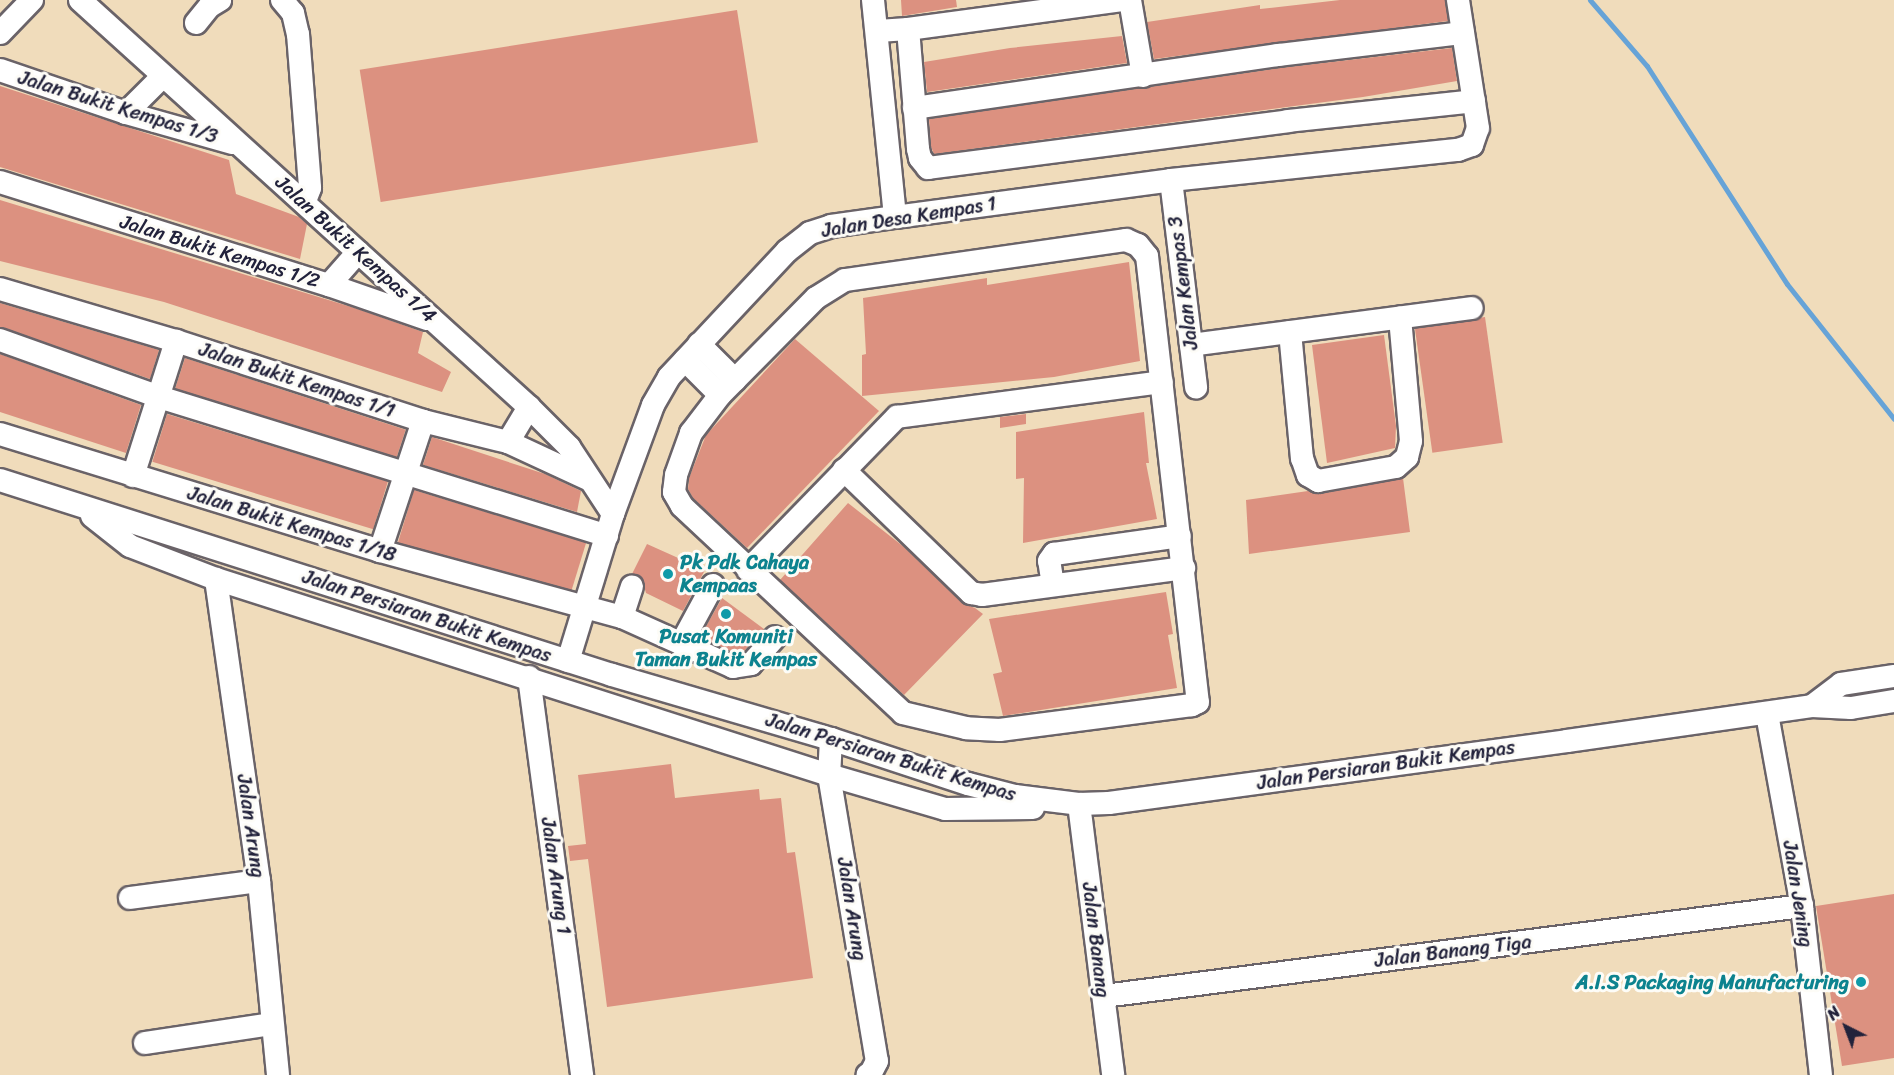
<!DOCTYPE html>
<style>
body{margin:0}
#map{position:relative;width:1894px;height:1075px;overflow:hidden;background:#f0dcbb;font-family:Sriracha,sans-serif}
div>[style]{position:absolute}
.stream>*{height:5px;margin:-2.5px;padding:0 2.5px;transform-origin:2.5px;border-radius:2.5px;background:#66a3d7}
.building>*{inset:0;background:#dc9180;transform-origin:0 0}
.roads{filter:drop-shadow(2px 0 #6a6368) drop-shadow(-2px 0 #6a6368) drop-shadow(0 2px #6a6368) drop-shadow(0 -2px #6a6368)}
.minor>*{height:22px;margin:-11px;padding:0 11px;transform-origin:11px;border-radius:11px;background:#fff}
.dots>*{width:16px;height:16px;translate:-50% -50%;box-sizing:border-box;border:3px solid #fdfcf7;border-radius:50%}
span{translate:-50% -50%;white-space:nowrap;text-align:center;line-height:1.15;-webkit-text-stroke:6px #fdfcf7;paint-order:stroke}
.street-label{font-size:20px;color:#22223b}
.culture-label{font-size:20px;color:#0d838f;font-weight:700}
.left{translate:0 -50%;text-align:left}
.right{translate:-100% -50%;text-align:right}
.north{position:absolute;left:1816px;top:997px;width:60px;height:60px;-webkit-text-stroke:4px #fdfcf7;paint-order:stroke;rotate:318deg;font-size:16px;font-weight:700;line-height:24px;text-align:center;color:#22223b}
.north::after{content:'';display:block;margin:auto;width:21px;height:27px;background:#22223b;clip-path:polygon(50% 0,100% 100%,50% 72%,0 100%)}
</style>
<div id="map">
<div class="stream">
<div style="left:1590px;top:0;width:87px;rotate:49.2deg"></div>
<div style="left:1647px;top:66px;width:259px;rotate:57.3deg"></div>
<div style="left:1787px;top:284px;width:172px;rotate:51.6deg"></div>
</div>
<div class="building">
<div style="clip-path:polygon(901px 0,956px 0,957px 7px,902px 16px)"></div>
<div style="clip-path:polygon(1340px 0,1445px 0,1448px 21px,1154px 59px,1147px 22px,1260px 5px,1260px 9px)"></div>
<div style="left:737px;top:10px;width:134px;height:382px;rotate:81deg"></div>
<div style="clip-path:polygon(1122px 36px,1127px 63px,927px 92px,924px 62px,1010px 48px)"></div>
<div style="clip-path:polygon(1452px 48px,1457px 81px,1363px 97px,934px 154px,931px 147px,929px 119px,1280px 68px)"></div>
<div style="clip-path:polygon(0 86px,229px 160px,236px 194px,299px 217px,307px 224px,300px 259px,0 167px)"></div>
<div style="clip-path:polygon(0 200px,358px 309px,423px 332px,418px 353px,451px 372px,442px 392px,164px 302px,0 261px)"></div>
<div style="clip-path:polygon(1129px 262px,1140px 361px,1054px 377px,862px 396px,862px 355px,866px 354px,863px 298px,987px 278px,987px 285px)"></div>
<div style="clip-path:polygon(0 303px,159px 350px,150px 379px,0 327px)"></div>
<div style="left:1485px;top:317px;width:127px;height:71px;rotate:82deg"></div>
<div style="clip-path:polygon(1384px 335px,1396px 426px,1395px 448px,1327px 463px,1312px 345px)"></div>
<div style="clip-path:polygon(795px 339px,879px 411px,747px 548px,693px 498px,688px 489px,689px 478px,706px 435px)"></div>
<div style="clip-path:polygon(0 354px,141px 405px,126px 453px,0 412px)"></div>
<div style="left:185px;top:358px;width:232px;height:32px;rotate:18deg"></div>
<div style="clip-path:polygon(1144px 412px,1149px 463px,1146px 463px,1157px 519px,1023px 543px,1024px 478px,1016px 479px,1016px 432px)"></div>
<div style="left:167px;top:414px;width:231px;height:50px;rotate:17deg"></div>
<div style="clip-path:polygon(1026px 414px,1026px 424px,1000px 428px,1000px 417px)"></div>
<div style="clip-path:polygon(432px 437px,545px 474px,581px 491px,577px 512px,423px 465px)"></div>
<div style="clip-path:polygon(1403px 478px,1410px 532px,1249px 554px,1246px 500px,1308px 491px,1320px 494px)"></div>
<div style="left:414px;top:490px;width:180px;height:55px;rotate:17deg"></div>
<div style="clip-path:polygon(848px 503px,904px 547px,962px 603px,975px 608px,983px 614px,904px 695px,780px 580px)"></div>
<div style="clip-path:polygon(647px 544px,705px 570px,683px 611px,646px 593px,642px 579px,632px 574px)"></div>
<div style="clip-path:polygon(1166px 592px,1173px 634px,1168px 635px,1177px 688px,1003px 716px,993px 674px,1002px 672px,989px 619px)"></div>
<div style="clip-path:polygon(722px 598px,764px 629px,744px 651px,735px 653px,700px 637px)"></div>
<div style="clip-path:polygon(671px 764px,675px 798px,759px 789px,760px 800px,781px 798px,787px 853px,795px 852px,813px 978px,607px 1007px,588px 859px,570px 861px,568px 846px,586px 844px,578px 775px)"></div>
<div style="clip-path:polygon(1894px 894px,1894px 1058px,1842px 1066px,1816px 906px)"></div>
</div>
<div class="roads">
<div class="minor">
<div style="left:80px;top:0;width:606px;rotate:42.19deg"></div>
<div style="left:529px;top:407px;width:57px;rotate:45deg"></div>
<div style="left:569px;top:447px;width:80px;rotate:56.7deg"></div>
<div style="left:282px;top:0;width:17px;rotate:50deg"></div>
<div style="left:293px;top:13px;width:22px;rotate:77deg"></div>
<div style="left:298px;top:34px;width:154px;rotate:85.5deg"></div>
<div style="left:310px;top:188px;width:14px;rotate:111deg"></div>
<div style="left:873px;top:0;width:218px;rotate:84.2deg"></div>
<div style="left:1130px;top:0;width:77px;rotate:80.3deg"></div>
<div style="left:196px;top:23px;width:22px;rotate:-51deg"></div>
<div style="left:210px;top:6px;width:12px;rotate:-31deg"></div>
<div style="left:908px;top:29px;width:120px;rotate:85.2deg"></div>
<div style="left:918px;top:149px;width:9px;rotate:77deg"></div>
<div style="left:920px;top:158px;width:13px;rotate:51deg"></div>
<div style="left:928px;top:168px;width:363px;rotate:-7.4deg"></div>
<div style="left:1288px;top:121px;width:187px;rotate:-6.1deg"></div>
<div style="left:878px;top:31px;width:30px;rotate:-4deg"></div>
<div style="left:908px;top:29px;width:216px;rotate:-7.7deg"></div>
<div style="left:0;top:33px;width:46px;rotate:-45.9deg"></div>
<div style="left:0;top:70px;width:133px;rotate:18.8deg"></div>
<div style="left:126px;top:113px;width:111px;rotate:15.7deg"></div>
<div style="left:914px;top:108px;width:368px;rotate:-8.3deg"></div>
<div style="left:1278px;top:55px;width:186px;rotate:-6.8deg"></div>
<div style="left:126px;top:113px;width:52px;rotate:-45deg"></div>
<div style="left:1171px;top:180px;width:209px;rotate:83.1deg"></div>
<div style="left:0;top:182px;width:345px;rotate:17.4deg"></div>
<div style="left:329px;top:285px;width:104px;rotate:19.1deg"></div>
<div style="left:1126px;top:240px;width:13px;rotate:23deg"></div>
<div style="left:1138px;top:245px;width:14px;rotate:51deg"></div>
<div style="left:1147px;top:256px;width:449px;rotate:83.5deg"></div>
<div style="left:1198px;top:702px;width:7px;rotate:153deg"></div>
<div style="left:1192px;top:705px;width:194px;rotate:172.6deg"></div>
<div style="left:1000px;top:730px;width:34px;rotate:-177deg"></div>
<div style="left:966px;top:728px;width:65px;rotate:-166.6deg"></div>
<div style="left:903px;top:713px;width:303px;rotate:-136.9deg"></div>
<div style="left:682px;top:506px;width:16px;rotate:-120deg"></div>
<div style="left:674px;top:492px;width:17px;rotate:-83deg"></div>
<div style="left:676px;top:475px;width:45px;rotate:-70.3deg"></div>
<div style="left:691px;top:433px;width:48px;rotate:-52.7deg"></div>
<div style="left:720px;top:395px;width:136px;rotate:-45.3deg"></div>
<div style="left:816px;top:298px;width:34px;rotate:-32deg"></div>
<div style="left:845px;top:280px;width:284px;rotate:-8.1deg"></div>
<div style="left:329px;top:285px;width:44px;rotate:-48.7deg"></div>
<div style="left:0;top:289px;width:184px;rotate:16.5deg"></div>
<div style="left:176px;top:341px;width:260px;rotate:17.9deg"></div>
<div style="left:423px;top:421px;width:88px;rotate:13.9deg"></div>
<div style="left:508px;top:442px;width:90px;rotate:24.9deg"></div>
<div style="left:1290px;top:332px;width:127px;rotate:84.6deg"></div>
<div style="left:1302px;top:458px;width:18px;rotate:71deg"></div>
<div style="left:1308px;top:475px;width:12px;rotate:31deg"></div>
<div style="left:1318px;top:481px;width:79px;rotate:-10.2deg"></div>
<div style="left:1396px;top:467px;width:15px;rotate:-42deg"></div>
<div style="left:1407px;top:457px;width:16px;rotate:-76deg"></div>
<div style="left:1411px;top:441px;width:124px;rotate:-95.1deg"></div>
<div style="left:0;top:340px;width:169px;rotate:19.7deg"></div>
<div style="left:159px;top:397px;width:469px;rotate:17.2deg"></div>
<div style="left:699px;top:344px;width:51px;rotate:45deg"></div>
<div style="left:1191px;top:345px;width:283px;rotate:-7.5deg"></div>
<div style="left:685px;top:360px;width:49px;rotate:45deg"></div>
<div style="left:0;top:434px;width:398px;rotate:17.1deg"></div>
<div style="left:380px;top:551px;width:251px;rotate:15.3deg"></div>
<div style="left:622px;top:617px;width:32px;rotate:-72deg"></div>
<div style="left:508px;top:442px;width:41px;rotate:-59deg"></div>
<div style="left:844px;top:470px;width:177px;rotate:44.1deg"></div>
<div style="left:971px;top:593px;width:11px;rotate:10deg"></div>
<div style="left:982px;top:595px;width:204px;rotate:-7.6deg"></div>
<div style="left:133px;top:476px;width:142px;rotate:-72.3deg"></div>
<div style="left:0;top:480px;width:642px;rotate:17.67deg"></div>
<div style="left:612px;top:675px;width:228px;rotate:16.3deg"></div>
<div style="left:831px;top:739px;width:144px;rotate:18.2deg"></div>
<div style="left:968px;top:784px;width:49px;rotate:14.3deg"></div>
<div style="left:1015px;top:796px;width:64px;rotate:7.1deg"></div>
<div style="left:1079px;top:804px;width:30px;rotate:-2deg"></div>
<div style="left:1109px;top:803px;width:462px;rotate:-7.7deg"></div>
<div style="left:1567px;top:741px;width:247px;rotate:-8.1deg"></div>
<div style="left:1812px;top:706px;width:39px;rotate:3deg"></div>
<div style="left:1851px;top:708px;width:44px;rotate:-9.2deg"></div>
<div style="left:92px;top:516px;width:48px;rotate:38.3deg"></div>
<div style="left:130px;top:546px;width:92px;rotate:21deg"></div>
<div style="left:216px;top:579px;width:644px;rotate:17.73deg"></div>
<div style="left:829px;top:775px;width:121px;rotate:16.3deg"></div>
<div style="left:945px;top:809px;width:88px;rotate:-0.7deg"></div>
<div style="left:380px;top:551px;width:137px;rotate:-71.7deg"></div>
<div style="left:748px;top:570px;width:214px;rotate:-45.8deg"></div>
<div style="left:897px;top:417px;width:267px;rotate:-7.5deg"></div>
<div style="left:216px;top:579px;width:305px;rotate:81.9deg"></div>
<div style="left:259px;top:881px;width:195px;rotate:84.4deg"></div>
<div style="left:1053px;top:585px;width:24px;rotate:-99deg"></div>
<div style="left:1049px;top:561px;width:9px;rotate:-54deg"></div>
<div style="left:1054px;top:554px;width:127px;rotate:-8.1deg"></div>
<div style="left:622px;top:617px;width:122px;rotate:24.2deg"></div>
<div style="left:733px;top:667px;width:18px;rotate:-9deg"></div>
<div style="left:751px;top:664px;width:36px;rotate:-48deg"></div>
<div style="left:681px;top:644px;width:67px;rotate:-61.5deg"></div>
<div style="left:568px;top:661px;width:154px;rotate:-73deg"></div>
<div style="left:613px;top:514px;width:116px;rotate:-69.8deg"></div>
<div style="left:653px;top:405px;width:32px;rotate:-60deg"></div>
<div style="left:669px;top:377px;width:173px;rotate:-46.9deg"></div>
<div style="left:787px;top:251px;width:29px;rotate:-38deg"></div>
<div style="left:810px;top:233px;width:22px;rotate:-18deg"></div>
<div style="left:831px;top:226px;width:65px;rotate:-8deg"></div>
<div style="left:895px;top:217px;width:278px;rotate:-7.6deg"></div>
<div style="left:1171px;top:180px;width:289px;rotate:-6deg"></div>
<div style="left:1458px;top:150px;width:15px;rotate:-20deg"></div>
<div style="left:1472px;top:145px;width:18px;rotate:-71deg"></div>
<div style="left:1478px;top:128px;width:130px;rotate:-98.9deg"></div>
<div style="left:529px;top:677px;width:402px;rotate:82.4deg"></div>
<div style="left:1812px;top:706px;width:36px;rotate:-37deg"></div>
<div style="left:1841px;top:684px;width:54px;rotate:-8.6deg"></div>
<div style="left:1767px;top:714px;width:195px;rotate:79.7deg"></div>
<div style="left:1802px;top:906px;width:170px;rotate:83.6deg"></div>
<div style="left:831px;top:739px;width:36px;rotate:93deg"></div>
<div style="left:829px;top:775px;width:290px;rotate:80.5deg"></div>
<div style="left:877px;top:1061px;width:13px;rotate:117deg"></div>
<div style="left:871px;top:1073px;width:4px;rotate:153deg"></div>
<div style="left:1079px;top:804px;width:273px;rotate:82.8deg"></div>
<div style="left:130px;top:898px;width:130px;rotate:-7.5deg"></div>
<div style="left:1104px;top:996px;width:704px;rotate:-7.35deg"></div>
<div style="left:145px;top:1043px;width:128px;rotate:-8.5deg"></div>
</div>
</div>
<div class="dots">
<div style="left:668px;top:574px;background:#0f9aa8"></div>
<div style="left:726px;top:614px;background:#0f9aa8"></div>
<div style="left:1861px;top:982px;background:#0f9aa8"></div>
</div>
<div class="street-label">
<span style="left:118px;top:107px;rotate:17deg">Jalan Bukit Kempas 1/3</span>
<span style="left:909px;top:217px;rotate:-9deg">Jalan Desa Kempas 1</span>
<span style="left:356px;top:249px;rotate:42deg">Jalan Bukit Kempas 1/4</span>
<span style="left:220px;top:251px;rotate:17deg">Jalan Bukit Kempas 1/2</span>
<span style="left:1183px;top:283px;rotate:-97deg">Jalan Kempas 3</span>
<span style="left:297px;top:380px;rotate:18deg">Jalan Bukit Kempas 1/1</span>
<span style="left:292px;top:524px;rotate:17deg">Jalan Bukit Kempas 1/18</span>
<span style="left:427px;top:616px;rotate:18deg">Jalan Persiaran Bukit Kempas</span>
<span style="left:891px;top:757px;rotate:17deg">Jalan Persiaran Bukit Kempas</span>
<span style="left:1386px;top:765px;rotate:-8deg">Jalan Persiaran Bukit Kempas</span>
<span style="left:251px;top:826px;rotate:82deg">Jalan Arung</span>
<span style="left:556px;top:876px;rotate:82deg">Jalan Arung 1</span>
<span style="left:1798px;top:894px;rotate:81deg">Jalan Jening</span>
<span style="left:852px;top:909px;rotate:81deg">Jalan Arung</span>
<span style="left:1096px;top:940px;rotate:83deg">Jalan Banang</span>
<span style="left:1453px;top:951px;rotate:-7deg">Jalan Banang Tiga</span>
</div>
<div class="culture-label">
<span class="left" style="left:680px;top:574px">Pk Pdk Cahaya<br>Kempaas</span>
<span style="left:726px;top:648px">Pusat Komuniti<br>Taman Bukit Kempas</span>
<span class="right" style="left:1849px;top:982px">A.I.S Packaging Manufacturing</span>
</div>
<div class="north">N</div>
</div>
